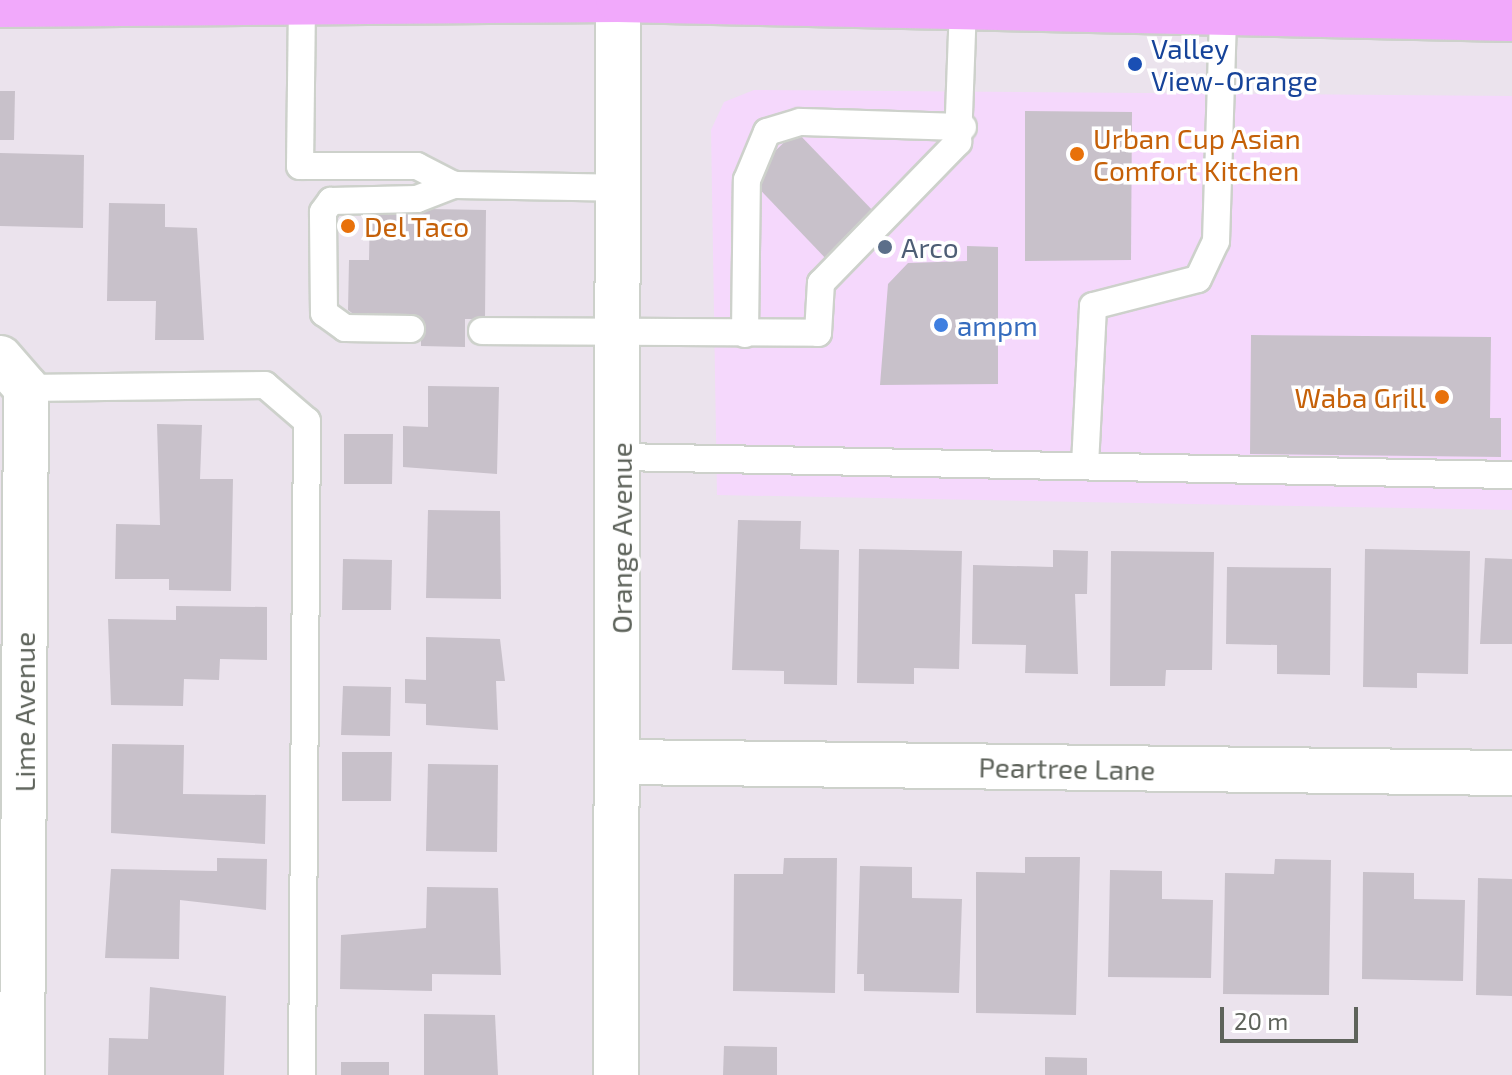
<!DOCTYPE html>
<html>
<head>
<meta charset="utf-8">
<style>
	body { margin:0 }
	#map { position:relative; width:1512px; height:1075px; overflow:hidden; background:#ebe3ed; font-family:"Exo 2",sans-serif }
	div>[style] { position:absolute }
	.commercial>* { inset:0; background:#f5d8fc }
	.building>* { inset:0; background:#c8c1ca }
	.roads { filter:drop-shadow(2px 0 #cdd1cb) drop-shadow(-2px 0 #cdd1cb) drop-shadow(0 2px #cdd1cb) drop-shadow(0 -2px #cdd1cb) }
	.service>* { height:26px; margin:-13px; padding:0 13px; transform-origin:13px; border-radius:13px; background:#fff }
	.minor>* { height:44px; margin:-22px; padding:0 22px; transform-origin:22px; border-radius:22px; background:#fff }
	.secondary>* { height:44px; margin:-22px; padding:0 22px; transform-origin:22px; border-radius:22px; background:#fff }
	.primary>* { height:44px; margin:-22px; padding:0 22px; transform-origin:22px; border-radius:22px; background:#f1a9fb }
	.dots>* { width:22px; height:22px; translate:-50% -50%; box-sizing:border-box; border:4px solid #fff; border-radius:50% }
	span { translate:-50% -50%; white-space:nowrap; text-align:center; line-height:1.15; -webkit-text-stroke:7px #fff; paint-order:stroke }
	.transit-label { font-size:28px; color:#164399 }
	.left { translate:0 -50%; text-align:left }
	.food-label { font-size:28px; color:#c56008 }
	.right { translate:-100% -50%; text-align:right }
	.service-label { font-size:28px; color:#4e5e75 }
	.shop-label { font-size:28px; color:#366cbe }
	.street-label { font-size:28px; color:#5e635b }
	.scale { position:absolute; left:1220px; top:1007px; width:138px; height:36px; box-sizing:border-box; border:4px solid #5e635b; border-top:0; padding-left:10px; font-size:24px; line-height:28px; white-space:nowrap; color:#5e635b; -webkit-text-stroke:6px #fff; paint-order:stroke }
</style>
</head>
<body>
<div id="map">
	<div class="commercial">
		<div style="clip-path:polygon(754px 90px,1512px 96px,1512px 510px,717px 495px,711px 130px,724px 102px)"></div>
	</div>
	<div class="building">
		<div style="clip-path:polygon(0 91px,15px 91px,14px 140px,0 140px)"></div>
		<div style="clip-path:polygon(1025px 111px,1132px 112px,1131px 260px,1025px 261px)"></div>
		<div style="clip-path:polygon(796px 131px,878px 216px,830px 263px,748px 177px)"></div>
		<div style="clip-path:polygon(0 153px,84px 155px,83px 228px,0 226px)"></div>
		<div style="clip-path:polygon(109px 203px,165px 204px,165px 227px,197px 228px,204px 340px,155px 340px,156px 301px,107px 301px)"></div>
		<div style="clip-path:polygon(370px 208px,486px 210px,485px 319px,465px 319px,465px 347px,421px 346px,421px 318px,356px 316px,348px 310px,349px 260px,369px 260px)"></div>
		<div style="clip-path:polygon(967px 246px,998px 247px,998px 384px,880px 385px,888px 284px,908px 263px,967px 261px)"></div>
		<div style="clip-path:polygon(1251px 335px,1491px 337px,1490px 418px,1501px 418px,1501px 457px,1250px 454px)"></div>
		<div style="clip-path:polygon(428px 386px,499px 387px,497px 474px,403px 467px,403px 426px,428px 427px)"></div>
		<div style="clip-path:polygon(157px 424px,202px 425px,200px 479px,233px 479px,231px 591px,169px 590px,169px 579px,115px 579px,116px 524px,160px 525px)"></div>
		<div style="clip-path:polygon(344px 434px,393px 434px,392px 484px,344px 484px)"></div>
		<div style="clip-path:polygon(428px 510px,500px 511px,501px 599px,426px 598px)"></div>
		<div style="clip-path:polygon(738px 520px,801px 521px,800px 549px,839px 550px,837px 685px,784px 684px,784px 671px,732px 670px)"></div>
		<div style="clip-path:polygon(859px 549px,962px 551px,959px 669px,914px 668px,914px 684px,857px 683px)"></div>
		<div style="clip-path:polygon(1365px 549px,1470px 551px,1468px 674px,1417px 673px,1417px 688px,1363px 687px)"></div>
		<div style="clip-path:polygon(1053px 550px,1088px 551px,1087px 594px,1075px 594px,1078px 674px,1025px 673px,1026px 645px,972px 644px,973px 565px,1053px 567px)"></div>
		<div style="clip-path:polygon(1111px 551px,1214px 552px,1212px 670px,1166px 670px,1165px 686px,1110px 686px)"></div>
		<div style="clip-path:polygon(1485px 558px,1512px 559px,1512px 644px,1480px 644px)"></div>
		<div style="clip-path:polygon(343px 559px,392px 560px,391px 610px,342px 610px)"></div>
		<div style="clip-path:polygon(1227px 567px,1331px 568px,1330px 675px,1277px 674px,1277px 645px,1226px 644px)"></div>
		<div style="clip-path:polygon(176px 606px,267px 607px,267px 660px,220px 659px,219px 680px,184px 679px,183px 706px,111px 705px,108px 619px,176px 620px)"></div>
		<div style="clip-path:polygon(426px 637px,500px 639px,505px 681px,496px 681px,498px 730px,426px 725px,426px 704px,405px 703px,405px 679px,426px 680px)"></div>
		<div style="clip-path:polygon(343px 686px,391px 687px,390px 736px,341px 735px)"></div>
		<div style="clip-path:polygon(112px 744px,184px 745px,183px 794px,266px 795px,265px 844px,111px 833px)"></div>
		<div style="clip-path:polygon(342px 752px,392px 752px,391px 801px,342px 801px)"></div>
		<div style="clip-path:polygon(428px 764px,498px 765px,497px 852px,426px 851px)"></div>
		<div style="clip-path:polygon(1025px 857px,1080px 857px,1076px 1015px,976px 1013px,976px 872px,1025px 873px)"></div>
		<div style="clip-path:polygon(217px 858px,267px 859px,266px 910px,180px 900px,179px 959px,105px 958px,111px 869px,217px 871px)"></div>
		<div style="clip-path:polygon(784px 858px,837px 858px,835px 993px,733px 991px,734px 874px,783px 874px)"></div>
		<div style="clip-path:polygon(1275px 859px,1331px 860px,1329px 995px,1223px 994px,1225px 873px,1274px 874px)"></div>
		<div style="clip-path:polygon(860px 866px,912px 867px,912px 898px,962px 899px,959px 993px,864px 991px,864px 974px,857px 974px)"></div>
		<div style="clip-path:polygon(1110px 870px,1162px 871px,1162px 899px,1213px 900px,1211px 978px,1108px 977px)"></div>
		<div style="clip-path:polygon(1363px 872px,1414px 873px,1414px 899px,1465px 900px,1463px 981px,1362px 979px)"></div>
		<div style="clip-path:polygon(1478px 878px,1512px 879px,1512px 996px,1476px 995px)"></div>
		<div style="clip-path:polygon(427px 887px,498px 888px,501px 975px,432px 974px,432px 991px,340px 989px,341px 935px,426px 928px)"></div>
		<div style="clip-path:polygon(150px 987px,226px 996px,224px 1075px,108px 1075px,109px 1038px,148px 1039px)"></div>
		<div style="clip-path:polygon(424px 1014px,495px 1015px,498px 1075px,424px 1075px)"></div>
		<div style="clip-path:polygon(724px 1046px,777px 1047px,777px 1075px,723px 1075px)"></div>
		<div style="clip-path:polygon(1045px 1057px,1087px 1058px,1087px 1075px,1045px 1075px)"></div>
		<div style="clip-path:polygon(341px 1062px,389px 1062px,389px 1075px,341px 1075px)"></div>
	</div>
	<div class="roads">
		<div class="service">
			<div style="left:302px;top:3px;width:163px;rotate:90.7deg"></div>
			<div style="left:300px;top:166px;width:117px"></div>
			<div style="left:417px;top:166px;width:42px;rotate:27.2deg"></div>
			<div style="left:411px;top:329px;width:66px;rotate:-179.1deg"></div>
			<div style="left:345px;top:328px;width:26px;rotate:-144deg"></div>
			<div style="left:324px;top:313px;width:101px;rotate:-90.6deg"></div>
			<div style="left:323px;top:212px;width:14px;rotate:-54deg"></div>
			<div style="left:331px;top:201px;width:86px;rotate:-1.3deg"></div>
			<div style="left:417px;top:199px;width:40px;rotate:-21deg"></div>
			<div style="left:454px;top:185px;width:165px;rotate:1deg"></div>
			<div style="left:482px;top:331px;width:336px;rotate:0.3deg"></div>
			<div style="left:818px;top:333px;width:50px;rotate:-86.6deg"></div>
			<div style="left:821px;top:283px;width:197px;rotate:-45.8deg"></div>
			<div style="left:958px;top:142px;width:134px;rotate:-87.9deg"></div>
			<div style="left:745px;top:334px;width:154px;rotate:-89.3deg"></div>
			<div style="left:747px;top:180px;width:52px;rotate:-67.4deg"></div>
			<div style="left:767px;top:132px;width:34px;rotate:-17deg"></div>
			<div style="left:800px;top:122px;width:163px;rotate:1.8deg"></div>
			<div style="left:26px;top:388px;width:239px;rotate:-0.7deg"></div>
			<div style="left:265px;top:385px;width:55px;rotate:40.6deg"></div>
			<div style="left:307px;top:421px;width:654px;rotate:90.44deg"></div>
			<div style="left:620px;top:457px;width:892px;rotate:1.16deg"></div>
			<div style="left:1085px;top:465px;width:159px;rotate:-87.1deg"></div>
			<div style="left:1093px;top:306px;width:108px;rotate:-14.4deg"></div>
			<div style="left:1198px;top:279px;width:42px;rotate:-64.7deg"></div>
			<div style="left:1216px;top:241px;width:228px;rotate:-88.2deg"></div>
		</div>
		<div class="minor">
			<div style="left:0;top:358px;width:40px;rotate:49deg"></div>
			<div style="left:26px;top:388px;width:687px;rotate:90.33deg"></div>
			<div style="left:622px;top:762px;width:890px;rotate:0.71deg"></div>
		</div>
		<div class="secondary">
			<div style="left:616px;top:1075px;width:1075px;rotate:-89.89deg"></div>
		</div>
		<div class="primary">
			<div style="left:0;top:5px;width:618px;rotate:-0.46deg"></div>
			<div style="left:618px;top:0;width:894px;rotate:1.22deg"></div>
		</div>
	</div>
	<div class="dots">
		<div style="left:1135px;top:64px;background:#1a4fb4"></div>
		<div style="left:1077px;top:154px;background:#e8710a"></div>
		<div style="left:348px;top:226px;background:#e8710a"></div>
		<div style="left:885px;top:247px;background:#5c6f8a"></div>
		<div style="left:941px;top:325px;background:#3f7fe0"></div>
		<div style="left:1442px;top:397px;background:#e8710a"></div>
	</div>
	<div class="transit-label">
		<span class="left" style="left:1151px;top:64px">Valley<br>View-Orange</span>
	</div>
	<div class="food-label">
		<span class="left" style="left:1093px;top:154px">Urban Cup Asian<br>Comfort Kitchen</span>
		<span class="left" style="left:364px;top:226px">Del Taco</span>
		<span class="right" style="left:1426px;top:397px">Waba Grill</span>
	</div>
	<div class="service-label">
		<span class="left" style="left:901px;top:247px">Arco</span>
	</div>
	<div class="shop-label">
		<span class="left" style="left:957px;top:325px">ampm</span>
	</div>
	<div class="street-label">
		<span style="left:621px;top:538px;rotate:-90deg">Orange Avenue</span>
		<span style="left:24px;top:712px;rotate:-90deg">Lime Avenue</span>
		<span style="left:1067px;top:768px;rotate:1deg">Peartree Lane</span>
	</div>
	<div class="scale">20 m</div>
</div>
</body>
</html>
